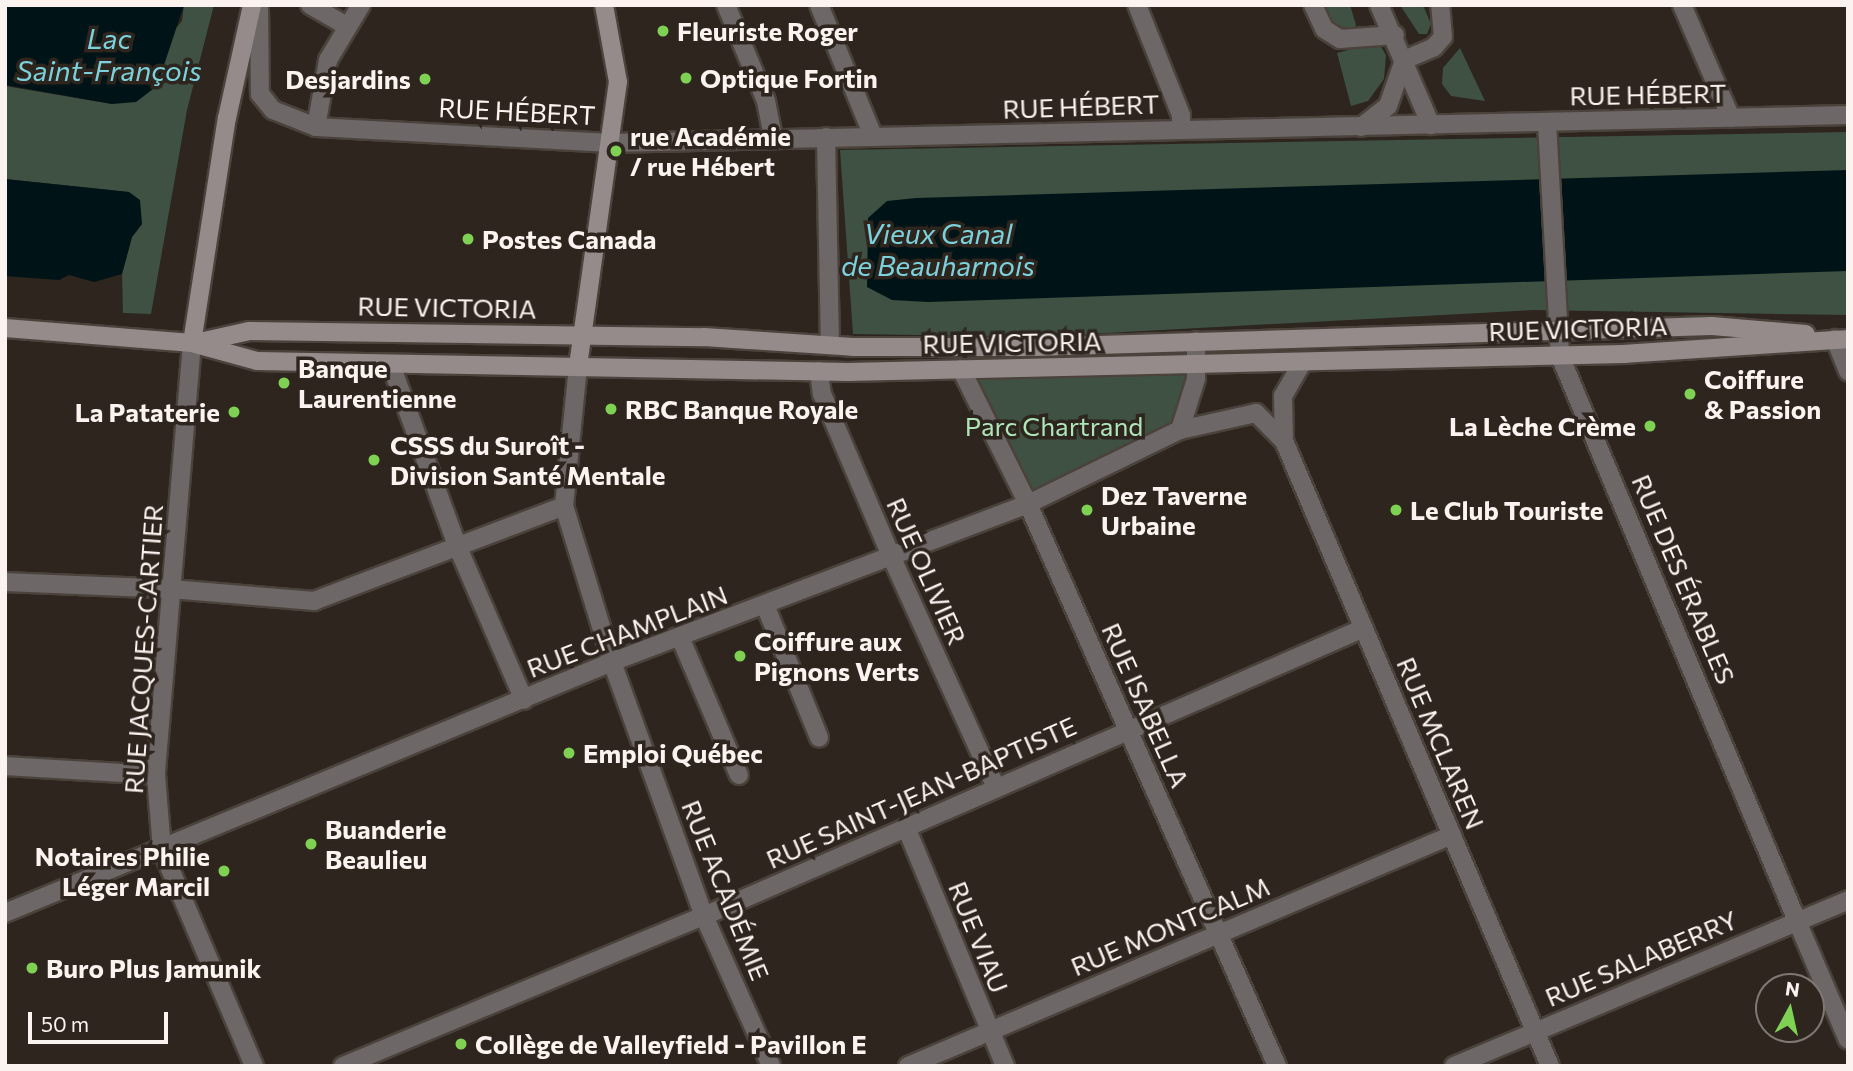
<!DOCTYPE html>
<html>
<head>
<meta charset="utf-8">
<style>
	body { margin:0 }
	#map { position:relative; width:1853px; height:1071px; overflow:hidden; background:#2d251e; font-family:Commissioner,sans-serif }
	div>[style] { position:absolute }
	.green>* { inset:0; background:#3e5142 }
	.water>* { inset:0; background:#001417 }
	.roads { filter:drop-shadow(2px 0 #4a423b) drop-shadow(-2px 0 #4a423b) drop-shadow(0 2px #4a423b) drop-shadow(0 -2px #4a423b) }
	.minor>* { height:18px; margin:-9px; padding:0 9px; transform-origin:9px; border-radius:9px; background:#6d6767 }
	.tertiary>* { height:18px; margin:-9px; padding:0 9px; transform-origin:9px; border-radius:9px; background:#6d6767 }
	.secondary>* { height:18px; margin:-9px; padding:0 9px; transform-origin:9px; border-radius:9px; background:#958b8b }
	.dots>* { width:19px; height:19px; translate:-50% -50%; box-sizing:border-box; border:4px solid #2d251e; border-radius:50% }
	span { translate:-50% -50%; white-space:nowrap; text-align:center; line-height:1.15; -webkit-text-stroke:7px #2d251e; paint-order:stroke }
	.poi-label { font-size:26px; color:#faf3ef; font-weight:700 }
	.left { translate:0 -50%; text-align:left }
	.right { translate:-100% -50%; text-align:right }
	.street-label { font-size:26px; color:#faf3ef }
	.park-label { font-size:26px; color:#aee6b9 }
	.water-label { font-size:28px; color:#7cd2dc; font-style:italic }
	.frame { position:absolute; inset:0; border:7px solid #faf3ef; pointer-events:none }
	.north { position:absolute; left:1755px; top:973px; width:70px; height:70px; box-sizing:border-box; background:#2d251e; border:2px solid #7f7772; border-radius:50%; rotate:8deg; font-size:19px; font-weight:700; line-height:28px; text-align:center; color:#faf3ef }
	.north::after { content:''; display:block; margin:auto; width:24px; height:32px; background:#7ed153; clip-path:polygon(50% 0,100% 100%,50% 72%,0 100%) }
	.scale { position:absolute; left:28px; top:1012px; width:140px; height:32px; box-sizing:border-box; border:4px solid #faf3ef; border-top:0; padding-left:9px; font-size:21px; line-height:24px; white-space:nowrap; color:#faf3ef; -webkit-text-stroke:5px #2d251e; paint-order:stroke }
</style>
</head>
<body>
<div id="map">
	<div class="green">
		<div style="clip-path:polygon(184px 5px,214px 5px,187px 110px,151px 314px,123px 313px,122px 274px,132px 237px,142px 224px,129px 192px,5px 179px,5px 86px,112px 104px,182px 21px)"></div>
		<div style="clip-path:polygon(1320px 5px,1350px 5px,1356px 25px,1351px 33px,1340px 33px)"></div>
		<div style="clip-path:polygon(1400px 5px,1423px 5px,1431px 24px,1427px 34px,1419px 34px)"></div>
		<div style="clip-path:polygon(1378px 42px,1386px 55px,1384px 79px,1368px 101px,1351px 106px,1337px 53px)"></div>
		<div style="clip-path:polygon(1460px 48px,1485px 101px,1451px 96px,1442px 84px,1443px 68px)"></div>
		<div style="clip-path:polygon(1848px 132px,1848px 315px,1534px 310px,1033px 337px,853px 334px,840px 150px)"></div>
		<div style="clip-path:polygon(1197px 364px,1180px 430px,1028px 504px,964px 376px)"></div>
	</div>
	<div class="water">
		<div style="clip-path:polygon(5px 5px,184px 5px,157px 86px,136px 102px,112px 104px,5px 85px)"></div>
		<div style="clip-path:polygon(1848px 170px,1848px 271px,928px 302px,892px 300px,867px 287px,868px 218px,887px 201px,916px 198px)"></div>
		<div style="clip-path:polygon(5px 179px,129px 192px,140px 200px,142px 224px,132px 237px,122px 274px,94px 282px,69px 275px,59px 280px,5px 276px)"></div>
	</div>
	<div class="roads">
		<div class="minor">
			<div style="left:726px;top:5px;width:104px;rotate:67.4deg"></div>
			<div style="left:766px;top:101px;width:36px;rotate:79deg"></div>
			<div style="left:819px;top:5px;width:142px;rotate:67.6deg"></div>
			<div style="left:1137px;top:5px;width:118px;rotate:68.2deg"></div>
			<div style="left:1181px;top:115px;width:14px;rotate:90deg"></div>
			<div style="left:1313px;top:5px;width:26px;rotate:65deg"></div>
			<div style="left:1324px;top:29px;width:19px;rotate:32deg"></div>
			<div style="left:1340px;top:39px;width:55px;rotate:-4.2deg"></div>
			<div style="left:1682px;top:5px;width:123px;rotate:66.6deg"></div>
			<div style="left:1404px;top:60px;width:33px;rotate:-23deg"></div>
			<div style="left:1434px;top:47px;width:13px;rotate:-48deg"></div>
			<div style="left:1443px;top:37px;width:32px;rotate:-95deg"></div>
			<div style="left:1835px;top:339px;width:35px;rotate:68deg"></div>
			<div style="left:391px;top:365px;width:189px;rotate:69.9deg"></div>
			<div style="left:456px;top:543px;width:171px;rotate:66.6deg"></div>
			<div style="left:961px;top:369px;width:151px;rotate:63.6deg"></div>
			<div style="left:1028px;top:504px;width:615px;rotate:66.1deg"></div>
			<div style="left:819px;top:371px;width:23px;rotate:83deg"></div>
			<div style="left:822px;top:394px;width:176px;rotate:66.9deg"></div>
			<div style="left:891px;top:556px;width:255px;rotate:65.6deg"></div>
			<div style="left:1180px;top:430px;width:78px;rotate:-12.6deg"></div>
			<div style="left:1256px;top:413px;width:40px;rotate:45deg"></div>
			<div style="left:1284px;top:441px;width:679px;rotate:66.95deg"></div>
			<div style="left:1284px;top:441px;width:45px;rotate:-91.3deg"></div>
			<div style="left:1283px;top:396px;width:38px;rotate:-60deg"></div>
			<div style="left:171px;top:589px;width:144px;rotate:4.8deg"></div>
			<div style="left:314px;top:601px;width:267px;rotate:-20.8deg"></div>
			<div style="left:765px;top:605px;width:143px;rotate:67.8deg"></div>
			<div style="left:680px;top:637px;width:150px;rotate:66.9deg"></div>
			<div style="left:906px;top:827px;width:259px;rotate:67.5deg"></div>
			<div style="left:1797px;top:921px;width:129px;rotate:66.8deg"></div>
			<div style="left:343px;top:1066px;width:391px;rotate:-22.6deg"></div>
			<div style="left:704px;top:916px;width:720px;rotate:-23.57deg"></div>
			<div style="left:908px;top:1066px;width:591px;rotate:-23.01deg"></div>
		</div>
		<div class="tertiary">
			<div style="left:259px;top:5px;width:89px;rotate:89.4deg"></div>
			<div style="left:260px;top:94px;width:21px;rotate:51deg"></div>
			<div style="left:273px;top:110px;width:46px;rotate:21.6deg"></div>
			<div style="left:316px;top:127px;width:295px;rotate:3.1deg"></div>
			<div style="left:611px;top:143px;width:1237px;rotate:-1.3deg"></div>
			<div style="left:310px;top:5px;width:40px;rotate:29.7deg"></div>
			<div style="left:1379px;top:5px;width:131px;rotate:66.6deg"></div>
			<div style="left:1547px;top:123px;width:233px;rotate:86.8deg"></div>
			<div style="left:1560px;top:356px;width:613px;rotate:67.24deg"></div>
			<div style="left:316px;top:127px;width:68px;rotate:-79.8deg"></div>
			<div style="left:328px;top:60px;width:64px;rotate:-59deg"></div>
			<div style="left:1361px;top:127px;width:34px;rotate:-38deg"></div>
			<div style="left:1388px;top:106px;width:49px;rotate:-70.8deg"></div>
			<div style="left:826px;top:137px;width:208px;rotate:88.9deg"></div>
			<div style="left:192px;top:343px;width:433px;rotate:94.8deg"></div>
			<div style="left:156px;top:775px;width:75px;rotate:85.4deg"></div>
			<div style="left:162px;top:850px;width:235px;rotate:66.9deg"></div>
			<div style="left:578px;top:366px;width:141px;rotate:95.7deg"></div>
			<div style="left:564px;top:506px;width:163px;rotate:72.9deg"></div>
			<div style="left:612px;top:662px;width:270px;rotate:70.1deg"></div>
			<div style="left:704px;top:916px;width:164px;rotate:65.9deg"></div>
			<div style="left:5px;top:582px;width:166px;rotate:2.4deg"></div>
			<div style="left:5px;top:766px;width:151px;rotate:3.4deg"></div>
			<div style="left:5px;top:913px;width:657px;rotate:-22.47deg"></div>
			<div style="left:612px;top:662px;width:445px;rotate:-20.8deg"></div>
			<div style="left:1028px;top:504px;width:169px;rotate:-26deg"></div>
			<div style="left:1180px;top:430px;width:53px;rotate:-72.6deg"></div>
			<div style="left:1196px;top:379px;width:38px;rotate:-90deg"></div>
			<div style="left:1454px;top:1066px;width:428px;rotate:-22.8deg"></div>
		</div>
		<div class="secondary">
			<div style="left:5px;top:328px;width:188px;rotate:4.6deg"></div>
			<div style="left:192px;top:343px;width:67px;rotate:15.5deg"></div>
			<div style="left:257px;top:361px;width:591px;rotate:1.07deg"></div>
			<div style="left:848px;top:372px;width:776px;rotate:-1.33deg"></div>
			<div style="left:1624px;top:354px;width:225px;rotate:-3.8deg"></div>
			<div style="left:192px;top:343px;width:228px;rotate:-81.2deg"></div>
			<div style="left:227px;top:118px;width:116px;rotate:-77.5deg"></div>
			<div style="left:195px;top:343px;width:55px;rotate:-12.5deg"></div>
			<div style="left:249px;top:331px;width:455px;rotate:0.8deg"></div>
			<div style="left:704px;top:337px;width:149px;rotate:3.8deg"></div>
			<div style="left:853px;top:347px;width:180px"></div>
			<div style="left:1033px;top:347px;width:679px;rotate:-1.77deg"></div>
			<div style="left:1712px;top:326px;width:94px;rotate:4.9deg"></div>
			<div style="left:578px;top:366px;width:287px;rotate:-82deg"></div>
			<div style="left:618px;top:82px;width:78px;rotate:-100.3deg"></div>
		</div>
	</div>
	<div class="dots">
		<div style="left:663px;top:31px;background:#7ed153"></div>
		<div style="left:686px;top:78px;background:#7ed153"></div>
		<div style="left:425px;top:79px;background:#7ed153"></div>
		<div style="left:616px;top:151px;background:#7ed153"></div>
		<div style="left:468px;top:239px;background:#7ed153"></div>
		<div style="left:284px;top:383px;background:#7ed153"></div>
		<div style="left:1690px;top:394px;background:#7ed153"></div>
		<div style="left:611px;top:409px;background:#7ed153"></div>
		<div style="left:234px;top:412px;background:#7ed153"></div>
		<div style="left:1650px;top:426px;background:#7ed153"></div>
		<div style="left:374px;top:460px;background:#7ed153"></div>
		<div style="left:1087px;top:510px;background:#7ed153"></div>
		<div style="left:1396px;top:510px;background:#7ed153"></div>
		<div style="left:740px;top:656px;background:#7ed153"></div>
		<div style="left:569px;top:753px;background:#7ed153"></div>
		<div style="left:311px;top:844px;background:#7ed153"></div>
		<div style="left:224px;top:871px;background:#7ed153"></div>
		<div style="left:32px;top:968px;background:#7ed153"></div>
		<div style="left:461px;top:1044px;background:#7ed153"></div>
	</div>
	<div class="poi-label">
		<span class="left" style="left:677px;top:31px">Fleuriste Roger</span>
		<span class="left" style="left:700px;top:78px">Optique Fortin</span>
		<span class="right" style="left:411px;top:79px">Desjardins</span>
		<span class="left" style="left:630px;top:151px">rue Académie<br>/ rue Hébert</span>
		<span class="left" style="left:482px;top:239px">Postes Canada</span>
		<span class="left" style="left:298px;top:383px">Banque<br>Laurentienne</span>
		<span class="left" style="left:1704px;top:394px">Coiffure<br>&amp; Passion</span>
		<span class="left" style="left:625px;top:409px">RBC Banque Royale</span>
		<span class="right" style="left:220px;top:412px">La Pataterie</span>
		<span class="right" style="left:1636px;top:426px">La Lèche Crème</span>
		<span class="left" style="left:390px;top:460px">CSSS du Suroît -<br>Division Santé Mentale</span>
		<span class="left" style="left:1101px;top:510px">Dez Taverne<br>Urbaine</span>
		<span class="left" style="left:1410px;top:510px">Le Club Touriste</span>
		<span class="left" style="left:754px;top:656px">Coiffure aux<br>Pignons Verts</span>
		<span class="left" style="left:583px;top:753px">Emploi Québec</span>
		<span class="left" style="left:325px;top:844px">Buanderie<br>Beaulieu</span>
		<span class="right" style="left:210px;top:871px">Notaires Philie<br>Léger Marcil</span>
		<span class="left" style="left:46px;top:968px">Buro Plus Jamunik</span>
		<span class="left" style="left:475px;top:1044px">Collège de Valleyfield - Pavillon E</span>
	</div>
	<div class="street-label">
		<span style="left:1648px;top:94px;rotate:-1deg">RUE HÉBERT</span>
		<span style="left:1081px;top:106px;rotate:-2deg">RUE HÉBERT</span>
		<span style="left:517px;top:111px;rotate:3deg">RUE HÉBERT</span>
		<span style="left:447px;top:307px;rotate:1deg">RUE VICTORIA</span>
		<span style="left:1578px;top:328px;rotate:-2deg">RUE VICTORIA</span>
		<span style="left:1012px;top:342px;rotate:-1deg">RUE VICTORIA</span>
		<span style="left:927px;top:571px;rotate:66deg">RUE OLIVIER</span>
		<span style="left:1684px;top:579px;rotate:67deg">RUE DES ÉRABLES</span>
		<span style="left:627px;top:631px;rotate:-21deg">RUE CHAMPLAIN</span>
		<span style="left:143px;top:649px;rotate:-86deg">RUE JACQUES-CARTIER</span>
		<span style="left:1146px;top:705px;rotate:66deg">RUE ISABELLA</span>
		<span style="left:1441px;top:743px;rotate:67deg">RUE MCLAREN</span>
		<span style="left:921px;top:792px;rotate:-24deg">RUE SAINT-JEAN-BAPTISTE</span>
		<span style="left:726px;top:890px;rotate:68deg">RUE ACADÉMIE</span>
		<span style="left:1170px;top:926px;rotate:-23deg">RUE MONTCALM</span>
		<span style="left:979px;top:937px;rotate:68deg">RUE VIAU</span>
		<span style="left:1641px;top:958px;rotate:-23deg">RUE SALABERRY</span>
	</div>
	<div class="park-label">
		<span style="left:1054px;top:426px">Parc Chartrand</span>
	</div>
	<div class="water-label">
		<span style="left:109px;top:54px">Lac<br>Saint-François</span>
		<span style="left:938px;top:249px">Vieux Canal<br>de Beauharnois</span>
	</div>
	<div class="frame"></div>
	<div class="north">N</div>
	<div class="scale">50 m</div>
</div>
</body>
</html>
